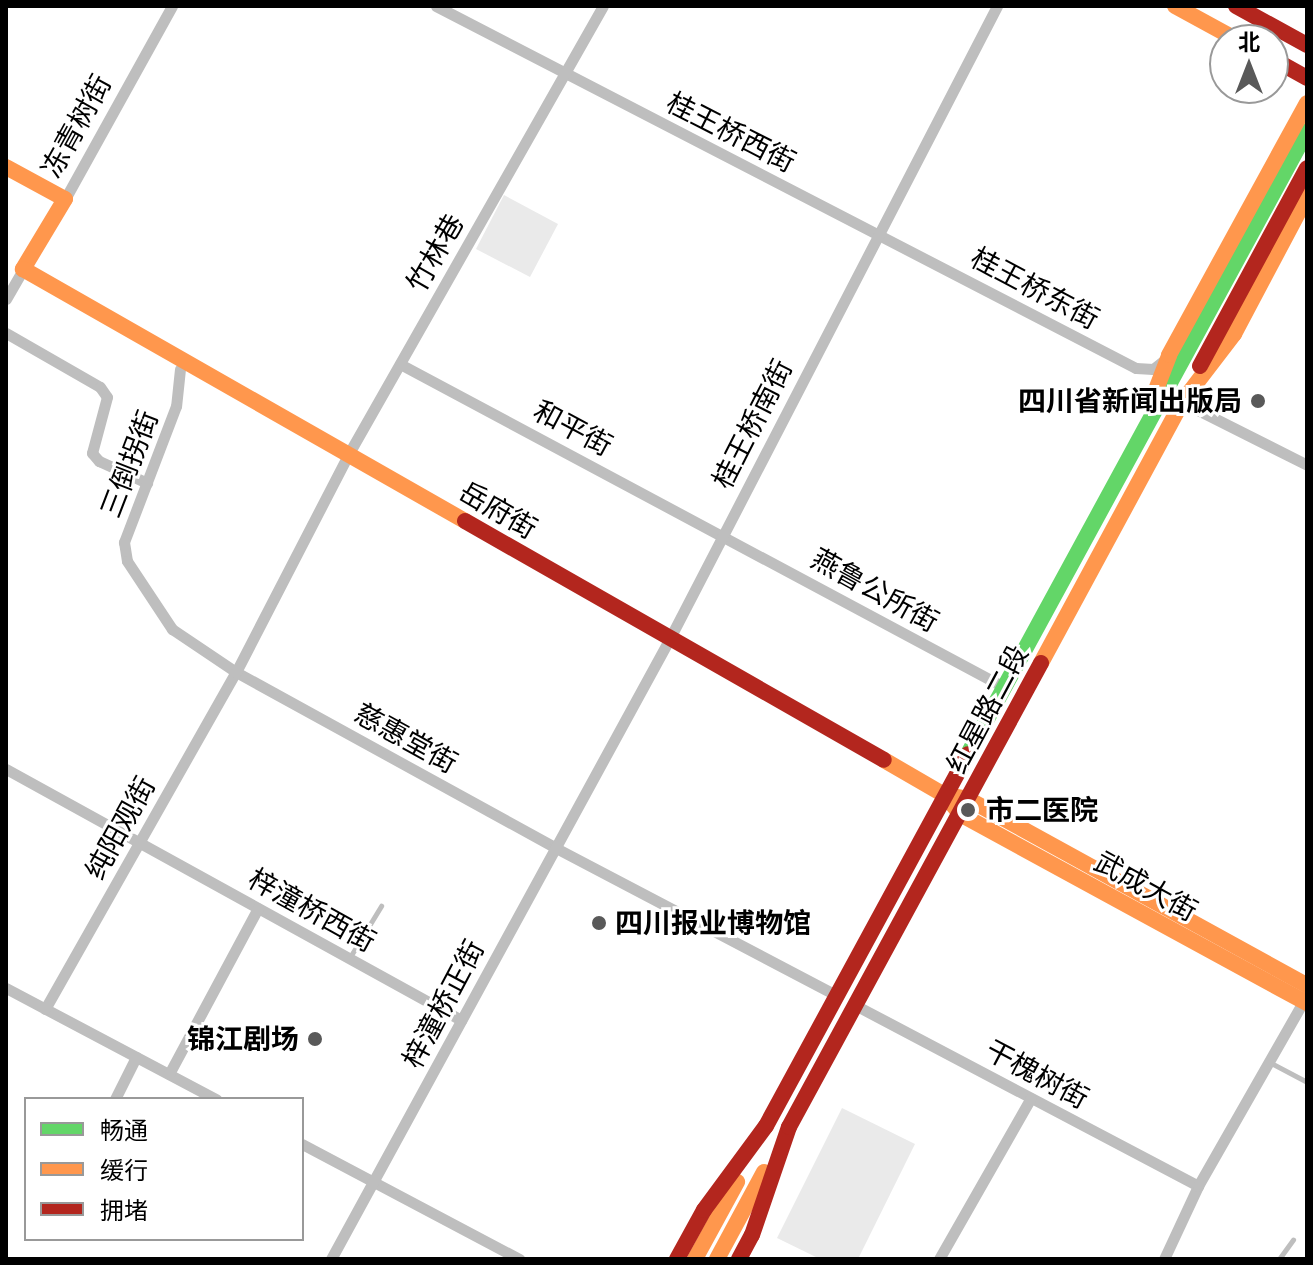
<!DOCTYPE html>
<html>
<head>
<meta charset="utf-8">
<style>
	body { margin:0 }
	#map { position:relative; width:1313px; height:1265px; overflow:hidden; background:#fff; font-family:"Titillium Web","Noto Sans SC",sans-serif }
	div>[style] { position:absolute }
	.green>* { inset:0; background:#eaeaea }
	.lane>* { height:5px; margin:-2.5px; padding:0 2.5px; transform-origin:2.5px; border-radius:2.5px; background:#bebebe }
	.street>* { height:11px; margin:-5.5px; padding:0 5.5px; transform-origin:5.5px; border-radius:5.5px; background:#bebebe }
	.fast>* { height:16px; margin:-8px; padding:0 8px; transform-origin:8px; border-radius:8px; background:#63d668 }
	.slow>* { height:16px; margin:-8px; padding:0 8px; transform-origin:8px; border-radius:8px; background:#ff974d }
	.jam>* { height:16px; margin:-8px; padding:0 8px; transform-origin:8px; border-radius:8px; background:#b3261e }
	.dots>* { width:22px; height:22px; translate:-50% -50%; box-sizing:border-box; border:4px solid #fff; border-radius:50% }
	span { translate:-50% -50%; white-space:nowrap; text-align:center; line-height:1.15; -webkit-text-stroke:6px #fff; paint-order:stroke }
	.street-label { font-size:28px; color:#000 }
	.poi-label { font-size:28px; color:#000; font-weight:700 }
	.right { translate:-100% -50%; text-align:right }
	.left { translate:0 -50%; text-align:left }
	.frame { position:absolute; inset:0; border:8px solid #000; pointer-events:none }
	.legend { position:absolute; left:24px; top:1097px; width:280px; height:144px; box-sizing:border-box; background:#fff; border:2px solid #999; margin:0; padding:10px 14px; list-style:none; font-size:24px; color:#000 }
	.legend li { display:flex; align-items:center; gap:16px; height:40px }
	.legend b { width:40px; border:2px solid #999 }
	.north { position:absolute; left:1209px; top:24px; width:80px; height:80px; box-sizing:border-box; background:#fff; border:2px solid #999; border-radius:50%; rotate:0deg; font-size:22px; font-weight:700; line-height:32px; text-align:center; color:#000 }
	.north::after { content:''; display:block; margin:auto; width:28px; height:36px; background:#595959; clip-path:polygon(50% 0,100% 100%,50% 72%,0 100%) }
</style>
</head>
<body>
<div id="map">
	<div class="green">
		<div style="clip-path:polygon(504px 195px,558px 224px,530px 277px,476px 249px)"></div>
		<div style="clip-path:polygon(842px 1108px,915px 1144px,858px 1259px,820px 1259px,777px 1238px)"></div>
	</div>
	<div class="lane">
		<div style="left:350px;top:957px;width:60px;rotate:-58.7deg"></div>
		<div style="left:1269px;top:1062px;width:43px;rotate:27.8deg"></div>
		<div style="left:1279px;top:1259px;width:24px;rotate:-54deg"></div>
	</div>
	<div class="street">
		<div style="left:436px;top:6px;width:788px;rotate:27.35deg"></div>
		<div style="left:1136px;top:368px;width:17px;rotate:3deg"></div>
		<div style="left:1153px;top:369px;width:16px;rotate:-38deg"></div>
		<div style="left:65px;top:199px;width:221px;rotate:-61deg"></div>
		<div style="left:6px;top:299px;width:34px;rotate:-60deg"></div>
		<div style="left:6px;top:333px;width:108px;rotate:29.9deg"></div>
		<div style="left:100px;top:387px;width:12px;rotate:55deg"></div>
		<div style="left:107px;top:397px;width:58px;rotate:105deg"></div>
		<div style="left:92px;top:453px;width:11px;rotate:49deg"></div>
		<div style="left:99px;top:461px;width:53px;rotate:24.6deg"></div>
		<div style="left:400px;top:364px;width:685px;rotate:28.14deg"></div>
		<div style="left:180px;top:369px;width:37px;rotate:96deg"></div>
		<div style="left:176px;top:406px;width:146px;rotate:110.9deg"></div>
		<div style="left:124px;top:542px;width:19px;rotate:81deg"></div>
		<div style="left:127px;top:561px;width:82px;rotate:56.5deg"></div>
		<div style="left:172px;top:629px;width:77px;rotate:33.9deg"></div>
		<div style="left:236px;top:672px;width:363px;rotate:28.8deg"></div>
		<div style="left:554px;top:847px;width:318px;rotate:27.7deg"></div>
		<div style="left:1182px;top:402px;width:140px;rotate:26.7deg"></div>
		<div style="left:6px;top:769px;width:520px;rotate:28.88deg"></div>
		<div style="left:6px;top:988px;width:238px;rotate:27.9deg"></div>
		<div style="left:855px;top:1005px;width:388px;rotate:27.8deg"></div>
		<div style="left:45px;top:1009px;width:387px;rotate:-60.5deg"></div>
		<div style="left:236px;top:672px;width:244px;rotate:-62.7deg"></div>
		<div style="left:348px;top:455px;width:516px;rotate:-60.41deg"></div>
		<div style="left:169px;top:1074px;width:188px;rotate:-61.8deg"></div>
		<div style="left:115px;top:1099px;width:47px;rotate:-63.4deg"></div>
		<div style="left:302px;top:1144px;width:246px;rotate:27.9deg"></div>
		<div style="left:331px;top:1259px;width:708px;rotate:-61.37deg"></div>
		<div style="left:670px;top:638px;width:712px;rotate:-62.64deg"></div>
		<div style="left:939px;top:1259px;width:185px;rotate:-60.3deg"></div>
		<div style="left:1164px;top:1259px;width:81px;rotate:-65deg"></div>
		<div style="left:1198px;top:1186px;width:220px;rotate:-60.3deg"></div>
	</div>
	<div class="fast">
		<div style="left:968px;top:754px;width:709px;rotate:-61.45deg"></div>
	</div>
	<div class="slow">
		<div style="left:1175px;top:6px;width:71px;rotate:28.7deg"></div>
		<div style="left:6px;top:167px;width:67px;rotate:28.5deg"></div>
		<div style="left:65px;top:199px;width:82px;rotate:121deg"></div>
		<div style="left:23px;top:269px;width:509px;rotate:29.69deg"></div>
		<div style="left:1157px;top:387px;width:34px;rotate:-69deg"></div>
		<div style="left:1169px;top:355px;width:287px;rotate:-61.3deg"></div>
		<div style="left:1041px;top:663px;width:297px;rotate:-61.6deg"></div>
		<div style="left:1182px;top:402px;width:86px;rotate:-52.6deg"></div>
		<div style="left:1234px;top:334px;width:156px;rotate:-62.1deg"></div>
		<div style="left:884px;top:760px;width:72px;rotate:30.1deg"></div>
		<div style="left:946px;top:796px;width:23px;rotate:52deg"></div>
		<div style="left:960px;top:814px;width:395px;rotate:28.6deg"></div>
		<div style="left:957px;top:797px;width:11px;rotate:10deg"></div>
		<div style="left:968px;top:799px;width:387px;rotate:28.8deg"></div>
		<div style="left:695px;top:1259px;width:88px;rotate:-61.4deg"></div>
		<div style="left:717px;top:1259px;width:99px;rotate:-61.6deg"></div>
	</div>
	<div class="jam">
		<div style="left:1236px;top:6px;width:81px;rotate:28.8deg"></div>
		<div style="left:1273px;top:59px;width:39px;rotate:29deg"></div>
		<div style="left:1200px;top:366px;width:225px;rotate:-61.6deg"></div>
		<div style="left:465px;top:521px;width:482px;rotate:29.7deg"></div>
		<div style="left:677px;top:1259px;width:56px;rotate:-61.1deg"></div>
		<div style="left:704px;top:1210px;width:104px;rotate:-53.6deg"></div>
		<div style="left:766px;top:1126px;width:423px;rotate:-61.5deg"></div>
		<div style="left:739px;top:1259px;width:27px;rotate:-62deg"></div>
		<div style="left:752px;top:1235px;width:114px;rotate:-71.1deg"></div>
		<div style="left:789px;top:1127px;width:528px;rotate:-61.49deg"></div>
	</div>
	<div class="dots">
		<div style="left:1258px;top:401px;background:#595959"></div>
		<div style="left:968px;top:810px;background:#595959"></div>
		<div style="left:599px;top:923px;background:#595959"></div>
		<div style="left:315px;top:1039px;background:#595959"></div>
	</div>
	<div class="street-label">
		<span style="left:76px;top:126px;rotate:-61deg">冻青树街</span>
		<span style="left:731px;top:132px;rotate:27deg">桂王桥西街</span>
		<span style="left:435px;top:253px;rotate:-60deg">竹林巷</span>
		<span style="left:1035px;top:288px;rotate:28deg">桂王桥东街</span>
		<span style="left:752px;top:424px;rotate:-63deg">桂王桥南街</span>
		<span style="left:573px;top:428px;rotate:28deg">和平街</span>
		<span style="left:129px;top:464px;rotate:-69deg">三倒拐街</span>
		<span style="left:498px;top:510px;rotate:30deg">岳府街</span>
		<span style="left:875px;top:590px;rotate:29deg">燕鲁公所街</span>
		<span style="left:987px;top:709px;rotate:-62deg">红星路二段</span>
		<span style="left:406px;top:738px;rotate:29deg">慈惠堂街</span>
		<span style="left:120px;top:828px;rotate:-61deg">纯阳观街</span>
		<span style="left:1146px;top:886px;rotate:29deg">武成大街</span>
		<span style="left:312px;top:910px;rotate:29deg">梓潼桥西街</span>
		<span style="left:443px;top:1004px;rotate:-62deg">梓潼桥正街</span>
		<span style="left:1037px;top:1074px;rotate:28deg">干槐树街</span>
	</div>
	<div class="poi-label">
		<span class="right" style="left:1242px;top:401px">四川省新闻出版局</span>
		<span class="left" style="left:986px;top:810px">市二医院</span>
		<span class="left" style="left:615px;top:923px">四川报业博物馆</span>
		<span class="right" style="left:299px;top:1039px">锦江剧场</span>
	</div>
	<div class="frame"></div>
	<ul class="legend">
	<li><b style="height:10px;background:#63d668"></b>畅通</li>
	<li><b style="height:10px;background:#ff974d"></b>缓行</li>
	<li><b style="height:10px;background:#b3261e"></b>拥堵</li>
	</ul>
	<div class="north">北</div>
</div>
</body>
</html>
